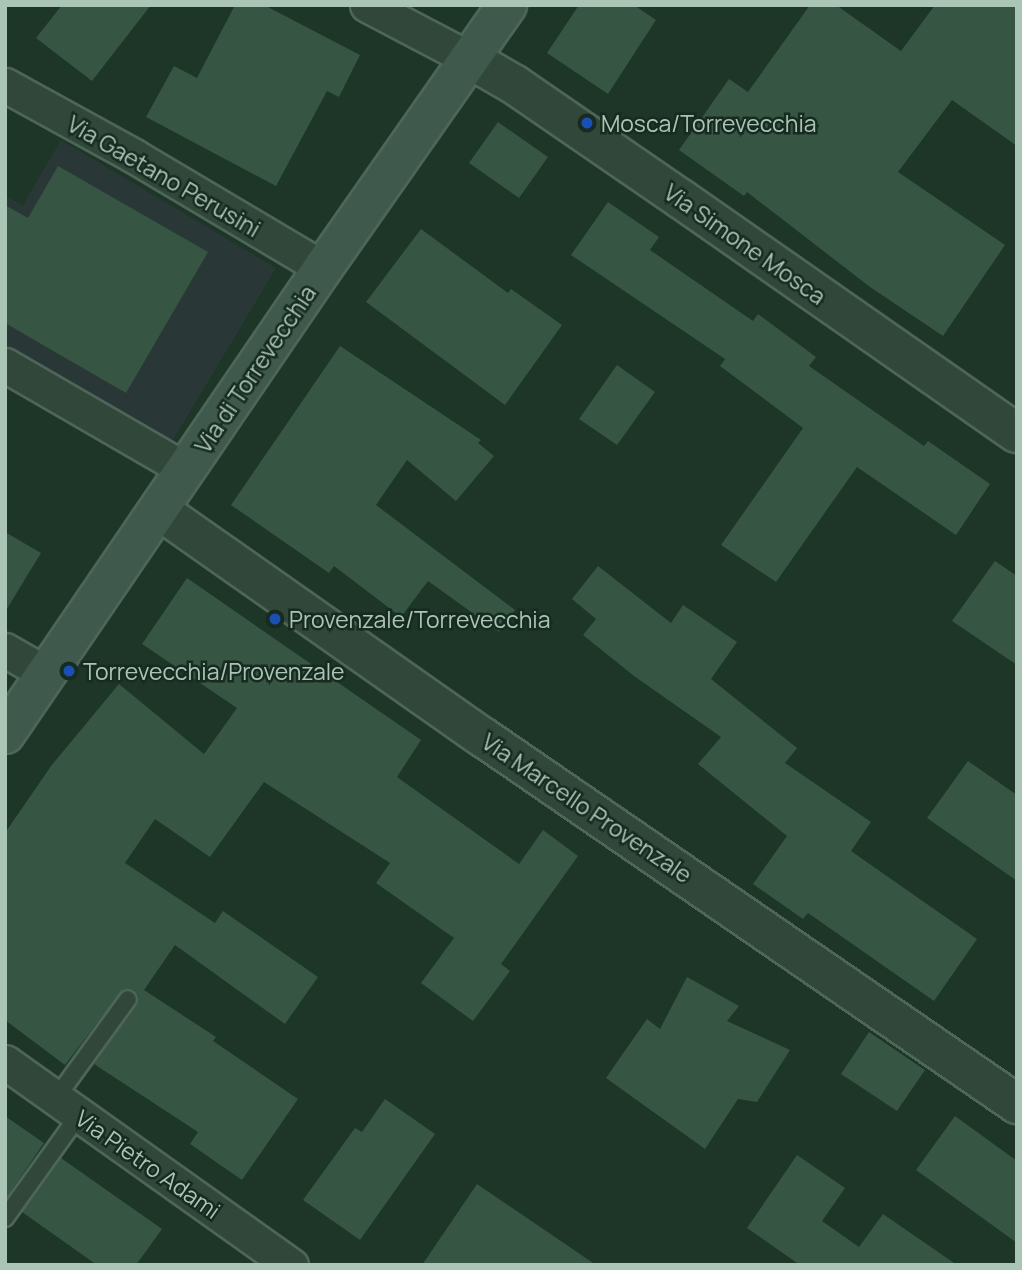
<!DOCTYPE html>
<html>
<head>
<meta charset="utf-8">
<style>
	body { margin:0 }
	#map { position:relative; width:1022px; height:1270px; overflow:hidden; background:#1d3628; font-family:Manrope,sans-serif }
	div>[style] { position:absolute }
	.medical>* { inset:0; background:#293837 }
	.building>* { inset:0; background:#365543 }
	.roads { filter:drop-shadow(2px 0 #4e6559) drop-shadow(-2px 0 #4e6559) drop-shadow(0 2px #4e6559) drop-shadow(0 -2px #4e6559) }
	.service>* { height:16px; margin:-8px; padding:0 8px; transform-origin:8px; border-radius:8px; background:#31473a }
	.minor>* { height:33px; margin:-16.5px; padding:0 16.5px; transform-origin:16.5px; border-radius:16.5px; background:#31473a }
	.tertiary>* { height:38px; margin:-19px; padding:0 19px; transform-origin:19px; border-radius:19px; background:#31473a }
	.secondary>* { height:38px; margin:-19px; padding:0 19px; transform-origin:19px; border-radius:19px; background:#3f5a4c }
	.dots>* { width:19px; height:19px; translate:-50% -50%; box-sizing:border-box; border:4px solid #172b20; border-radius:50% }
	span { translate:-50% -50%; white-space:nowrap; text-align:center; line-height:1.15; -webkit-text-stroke:5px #172b20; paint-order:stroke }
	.poi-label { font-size:23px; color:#aac4b6 }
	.left { translate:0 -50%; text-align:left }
	.street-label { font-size:23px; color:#aac4b6 }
	.frame { position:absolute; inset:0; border:7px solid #aac4b6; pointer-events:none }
</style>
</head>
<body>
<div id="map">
	<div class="medical">
		<div style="clip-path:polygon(61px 140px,276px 268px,170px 445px,5px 352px,5px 196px,23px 205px)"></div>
	</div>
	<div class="building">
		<div style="clip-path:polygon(62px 5px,151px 5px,92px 81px,36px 38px)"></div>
		<div style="clip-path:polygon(235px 5px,264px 5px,360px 55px,339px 97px,327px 91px,276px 186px,146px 117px,174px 66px,197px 78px)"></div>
		<div style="clip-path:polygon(579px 5px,634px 5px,656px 20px,608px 94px,547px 53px)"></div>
		<div style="clip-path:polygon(810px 5px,836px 5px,901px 51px,935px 5px,1017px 5px,1017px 146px,952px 100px,898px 172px,1005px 245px,943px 336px,870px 287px,747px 192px,744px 196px,679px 150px,729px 79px,748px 92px)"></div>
		<div style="clip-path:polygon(498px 122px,548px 157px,519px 198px,469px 163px)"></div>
		<div style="clip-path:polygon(58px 166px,208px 252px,126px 393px,5px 323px,5px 205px,28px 218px)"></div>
		<div style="clip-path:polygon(608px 202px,659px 237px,650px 250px,753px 321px,758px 314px,816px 357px,809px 366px,924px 446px,928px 441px,990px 484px,956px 535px,857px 467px,776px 582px,721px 545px,803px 428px,720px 366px,725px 359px,571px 255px)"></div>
		<div style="clip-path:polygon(421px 229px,508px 293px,511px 289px,562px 325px,505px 405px,366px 302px)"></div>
		<div style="clip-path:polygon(340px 346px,481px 440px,478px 443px,494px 456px,456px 501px,407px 460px,376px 505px,515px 610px,499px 632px,428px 581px,401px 617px,334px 566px,329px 573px,231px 505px)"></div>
		<div style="clip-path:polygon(617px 365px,655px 392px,617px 445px,579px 419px)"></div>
		<div style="clip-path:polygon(5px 532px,41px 553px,5px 612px)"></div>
		<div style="clip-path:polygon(995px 561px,1017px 576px,1017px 665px,952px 621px)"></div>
		<div style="clip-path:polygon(598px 566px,671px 623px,683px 605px,737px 642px,711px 679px,797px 748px,785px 763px,871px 822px,851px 851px,977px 939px,934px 1001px,808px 913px,803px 919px,753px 884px,787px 836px,698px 764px,721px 737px,634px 676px,583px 635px,596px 619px,572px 599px)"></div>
		<div style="clip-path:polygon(187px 578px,421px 740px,397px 777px,519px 864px,543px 830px,578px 856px,501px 964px,510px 971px,473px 1021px,421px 983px,454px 938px,376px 883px,390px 863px,264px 782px,210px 857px,155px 819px,125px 863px,215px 923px,223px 911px,318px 977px,285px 1024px,175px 945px,144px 990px,216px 1037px,213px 1041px,298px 1099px,242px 1180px,190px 1144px,198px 1132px,94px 1064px,136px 1005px,138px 995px,134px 990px,124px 989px,120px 993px,65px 1065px,5px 1020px,5px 833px,51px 766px,119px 684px,204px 754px,237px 708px,142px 644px)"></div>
		<div style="clip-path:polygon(968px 761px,1017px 795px,1017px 881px,927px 818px)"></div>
		<div style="clip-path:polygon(687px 977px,739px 1006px,727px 1021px,790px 1050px,757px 1102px,738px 1099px,705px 1149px,606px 1078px,647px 1019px,660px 1029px)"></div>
		<div style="clip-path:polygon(869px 1032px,925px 1070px,897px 1111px,841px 1074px)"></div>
		<div style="clip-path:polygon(385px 1099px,435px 1134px,360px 1240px,303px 1200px,355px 1128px,362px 1132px)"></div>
		<div style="clip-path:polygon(5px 1116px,44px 1143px,5px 1200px)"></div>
		<div style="clip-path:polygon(955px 1116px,1017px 1161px,1017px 1243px,916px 1170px)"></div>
		<div style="clip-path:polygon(797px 1155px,845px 1188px,822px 1221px,859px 1247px,883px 1214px,957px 1265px,800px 1265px,747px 1228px)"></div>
		<div style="clip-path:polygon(61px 1158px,162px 1229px,136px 1265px,97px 1265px,22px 1212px)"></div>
		<div style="clip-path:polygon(477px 1184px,596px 1265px,422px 1265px)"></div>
	</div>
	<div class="roads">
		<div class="service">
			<div style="left:56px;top:1098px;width:122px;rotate:-54deg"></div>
			<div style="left:5px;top:1218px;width:127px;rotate:-54.3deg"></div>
		</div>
		<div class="minor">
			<div style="left:367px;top:5px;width:116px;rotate:27.7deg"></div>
			<div style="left:5px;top:85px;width:147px;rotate:28.8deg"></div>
			<div style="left:134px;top:156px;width:220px;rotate:30.7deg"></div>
			<div style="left:5px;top:365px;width:209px;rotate:30.1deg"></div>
			<div style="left:5px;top:650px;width:46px;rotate:29.9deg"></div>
			<div style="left:5px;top:1062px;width:351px;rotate:35.4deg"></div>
		</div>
		<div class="tertiary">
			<div style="left:470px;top:59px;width:52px;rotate:30deg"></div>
			<div style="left:515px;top:85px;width:201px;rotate:34.5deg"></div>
			<div style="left:681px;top:199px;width:409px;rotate:34.9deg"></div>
			<div style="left:159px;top:510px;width:397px;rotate:35.1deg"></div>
			<div style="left:484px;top:738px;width:647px;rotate:34.48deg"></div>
		</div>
		<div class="secondary">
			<div style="left:5px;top:734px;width:564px;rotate:-55.69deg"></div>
			<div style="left:323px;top:268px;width:321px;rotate:-55deg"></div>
		</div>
	</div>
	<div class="dots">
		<div style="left:587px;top:123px;background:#1a4fb4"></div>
		<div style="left:275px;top:619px;background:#1a4fb4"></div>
		<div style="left:69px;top:671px;background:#1a4fb4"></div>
	</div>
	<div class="poi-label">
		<span class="left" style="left:601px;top:123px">Mosca/Torrevecchia</span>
		<span class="left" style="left:289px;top:619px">Provenzale/Torrevecchia</span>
		<span class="left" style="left:83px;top:671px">Torrevecchia/Provenzale</span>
	</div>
	<div class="street-label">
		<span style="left:164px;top:176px;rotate:30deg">Via Gaetano Perusini</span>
		<span style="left:745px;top:244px;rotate:35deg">Via Simone Mosca</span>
		<span style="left:255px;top:369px;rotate:-56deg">Via di Torrevecchia</span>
		<span style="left:587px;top:808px;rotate:34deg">Via Marcello Provenzale</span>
		<span style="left:148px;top:1164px;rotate:35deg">Via Pietro Adami</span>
	</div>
	<div class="frame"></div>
</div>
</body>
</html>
